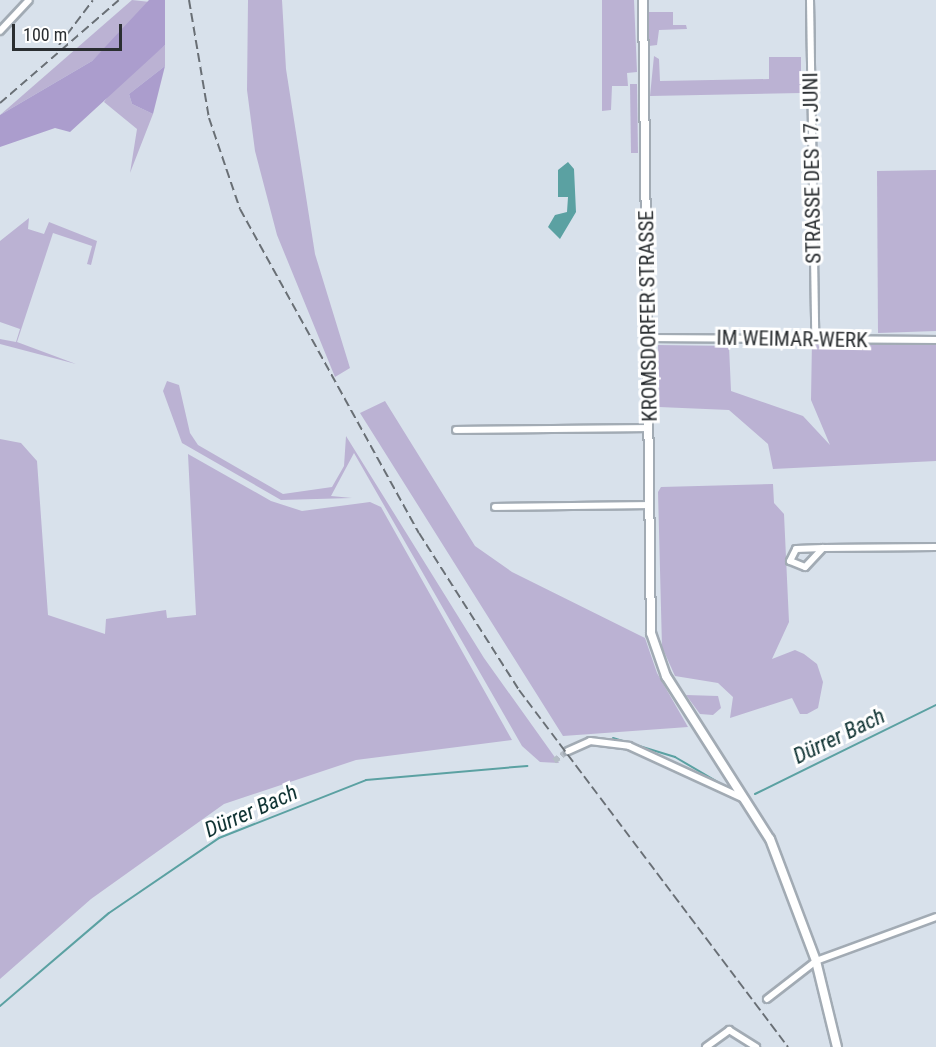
<!DOCTYPE html>
<html>
<head>
<meta charset="utf-8">
<style>
	body { margin:0 }
	#map { position:relative; width:936px; height:1047px; overflow:hidden; background:#d8e1eb; font-family:"Roboto Condensed",sans-serif }
	div>[style] { position:absolute }
	.green>* { inset:0; background:#bbb2d3 }
	.forest>* { inset:0; background:#ab9dcd }
	.water>* { inset:0; background:#5ba1a2 }
	.stream>* { height:2px; margin:-1px; padding:0 1px; transform-origin:1px; border-radius:1px; background:#5ba1a2 }
	.street-tunnel>* { height:6px; margin-top:-3px; transform-origin:0; background:repeating-linear-gradient(90deg,#b5bdc6 0 6px,transparent 0 9px) }
	.roads { filter:drop-shadow(2px 0 #a2abb4) drop-shadow(-2px 0 #a2abb4) drop-shadow(0 2px #a2abb4) drop-shadow(0 -2px #a2abb4) }
	.street>* { height:6px; margin:-3px; padding:0 3px; transform-origin:3px; border-radius:3px; background:#fff }
	.secondary>* { height:8px; margin:-4px; padding:0 4px; transform-origin:4px; border-radius:4px; background:#fff }
	.rail>* { height:2px; margin-top:-1px; transform-origin:0; background:repeating-linear-gradient(90deg,#696f75 0 9px,transparent 0 13.5px) }
	span { translate:-50% -50%; white-space:nowrap; text-align:center; line-height:1.15; -webkit-text-stroke:6px #fff; paint-order:stroke }
	.street-label { font-size:21px; color:#2a2e31 }
	.water-label { font-size:22px; color:#113434; font-style:italic }
	.scale { position:absolute; left:12px; top:24px; width:110px; height:27px; box-sizing:border-box; border:3px solid #2a2e31; border-top:0; padding-left:8px; font-size:18px; line-height:21px; white-space:nowrap; color:#2a2e31; -webkit-text-stroke:4px #fff; paint-order:stroke }
</style>
</head>
<body>
<div id="map">
	<div class="green">
		<div style="clip-path:polygon(132px 0,150px 2px,92px 61px,0 115px)"></div>
		<div style="clip-path:polygon(248px 0,282px 0,286px 69px,315px 254px,350px 368px,335px 377px,277px 235px,255px 151px,247px 90px)"></div>
		<div style="clip-path:polygon(602px 0,634px 0,637px 72px,627px 73px,628px 86px,612px 86px,611px 110px,602px 111px)"></div>
		<div style="clip-path:polygon(648px 12px,673px 12px,673px 25px,686px 25px,687px 29px,659px 30px,657px 45px,649px 46px)"></div>
		<div style="clip-path:polygon(165px 45px,165px 66px,129px 94px,132px 104px,153px 114px,130px 173px,137px 129px,104px 102px,115px 86px)"></div>
		<div style="clip-path:polygon(654px 56px,659px 59px,660px 81px,769px 79px,769px 57px,801px 57px,801px 93px,650px 96px)"></div>
		<div style="clip-path:polygon(630px 84px,637px 84px,638px 153px,631px 153px)"></div>
		<div style="clip-path:polygon(936px 170px,936px 331px,878px 333px,877px 171px)"></div>
		<div style="clip-path:polygon(29px 218px,28px 229px,44px 234px,49px 222px,97px 241px,91px 265px,87px 264px,92px 246px,53px 233px,17px 342px,76px 364px,0 344px,0 339px,16px 342px,20px 329px,0 322px,0 241px)"></div>
		<div style="clip-path:polygon(812px 340px,936px 342px,936px 461px,773px 469px,768px 444px,729px 410px,659px 407px,658px 345px,729px 346px,731px 391px,803px 416px,830px 445px,811px 400px)"></div>
		<div style="clip-path:polygon(167px 381px,179px 385px,190px 433px,198px 445px,283px 494px,332px 487px,344px 466px,346px 436px,484px 658px,559px 763px,540px 762px,522px 746px,354px 453px,331px 496px,352px 498px,281px 500px,182px 443px,163px 391px)"></div>
		<div style="clip-path:polygon(385px 401px,475px 546px,512px 572px,645px 638px,657px 673px,688px 727px,563px 736px,360px 413px)"></div>
		<div style="clip-path:polygon(0 439px,21px 443px,37px 461px,48px 615px,105px 634px,106px 619px,166px 610px,167px 618px,196px 615px,188px 454px,271px 501px,302px 511px,370px 502px,381px 507px,512px 740px,356px 760px,224px 804px,91px 899px,0 979px)"></div>
		<div style="clip-path:polygon(773px 484px,774px 503px,784px 514px,789px 622px,772px 659px,795px 650px,804px 654px,817px 664px,823px 682px,818px 708px,807px 714px,800px 714px,792px 698px,730px 718px,733px 697px,718px 683px,675px 676px,662px 647px,658px 492px,661px 487px)"></div>
		<div style="clip-path:polygon(686px 695px,718px 696px,721px 708px,713px 715px,700px 714px)"></div>
	</div>
	<div class="forest">
		<div style="clip-path:polygon(149px 0,165px 0,165px 45px,70px 132px,55px 128px,0 147px,0 115px,92px 61px)"></div>
		<div style="clip-path:polygon(165px 66px,153px 114px,132px 104px,129px 94px)"></div>
	</div>
	<div class="water">
		<div style="clip-path:polygon(568px 162px,574px 169px,576px 212px,560px 239px,548px 227px,555px 215px,567px 212px,568px 197px,558px 197px,558px 170px)"></div>
	</div>
	<div class="stream">
		<div style="left:613px;top:738px;width:65px;rotate:17deg"></div>
		<div style="left:675px;top:757px;width:61px;rotate:30.3deg"></div>
		<div style="left:755px;top:794px;width:202px;rotate:-26.2deg"></div>
		<div style="left:0;top:1006px;width:143px;rotate:-40.5deg"></div>
		<div style="left:109px;top:913px;width:133px;rotate:-34.3deg"></div>
		<div style="left:219px;top:838px;width:158px;rotate:-21.5deg"></div>
		<div style="left:366px;top:780px;width:162px;rotate:-5deg"></div>
	</div>
	<div class="street-tunnel">
		<div style="left:554px;top:761px;width:17px;rotate:-36deg"></div>
	</div>
	<div class="roads">
		<div class="street">
			<div style="left:810px;top:0;width:337px;rotate:89.1deg"></div>
			<div style="left:0;top:31px;width:42px;rotate:-46.9deg"></div>
			<div style="left:649px;top:338px;width:287px;rotate:0.4deg"></div>
			<div style="left:456px;top:430px;width:193px;rotate:-0.6deg"></div>
			<div style="left:495px;top:507px;width:154px;rotate:-0.7deg"></div>
			<div style="left:823px;top:548px;width:26px;rotate:133deg"></div>
			<div style="left:805px;top:567px;width:16px;rotate:-158deg"></div>
			<div style="left:790px;top:561px;width:13px;rotate:-63deg"></div>
			<div style="left:796px;top:549px;width:27px;rotate:-2deg"></div>
			<div style="left:823px;top:548px;width:113px;rotate:-0.5deg"></div>
			<div style="left:568px;top:751px;width:24px;rotate:-24deg"></div>
			<div style="left:590px;top:741px;width:39px;rotate:7deg"></div>
			<div style="left:629px;top:746px;width:127px;rotate:24.7deg"></div>
			<div style="left:767px;top:999px;width:62px;rotate:-37.8deg"></div>
			<div style="left:816px;top:961px;width:128px;rotate:-20.1deg"></div>
			<div style="left:706px;top:1047px;width:29px;rotate:-36deg"></div>
			<div style="left:729px;top:1030px;width:32px;rotate:32deg"></div>
		</div>
		<div class="secondary">
			<div style="left:643px;top:0;width:633px;rotate:89.28deg"></div>
			<div style="left:651px;top:633px;width:46px;rotate:70.8deg"></div>
			<div style="left:666px;top:676px;width:193px;rotate:57.5deg"></div>
			<div style="left:770px;top:839px;width:130px;rotate:69.3deg"></div>
			<div style="left:816px;top:961px;width:89px;rotate:76.3deg"></div>
		</div>
	</div>
	<div class="rail">
		<div style="left:189px;top:0;width:120px;rotate:80.4deg"></div>
		<div style="left:209px;top:118px;width:96px;rotate:71.2deg"></div>
		<div style="left:240px;top:209px;width:370px;rotate:61.1deg"></div>
		<div style="left:419px;top:533px;width:186px;rotate:57.5deg"></div>
		<div style="left:519px;top:690px;width:447px;rotate:53deg"></div>
		<div style="left:59px;top:45px;width:56px;rotate:-52.9deg"></div>
		<div style="left:0;top:103px;width:157px;rotate:-40.9deg"></div>
	</div>
	<div class="street-label">
		<span style="left:812px;top:168px;rotate:-91deg">STRASSE DES 17. JUNI</span>
		<span style="left:648px;top:316px;rotate:-91deg">KROMSDORFER STRASSE</span>
		<span style="left:792px;top:339px;rotate:1deg">IM WEIMAR-WERK</span>
	</div>
	<div class="water-label">
		<span style="left:839px;top:736px;rotate:-26deg">Dürrer Bach</span>
		<span style="left:251px;top:811px;rotate:-24deg">Dürrer Bach</span>
	</div>
	<div class="scale">100 m</div>
</div>
</body>
</html>
